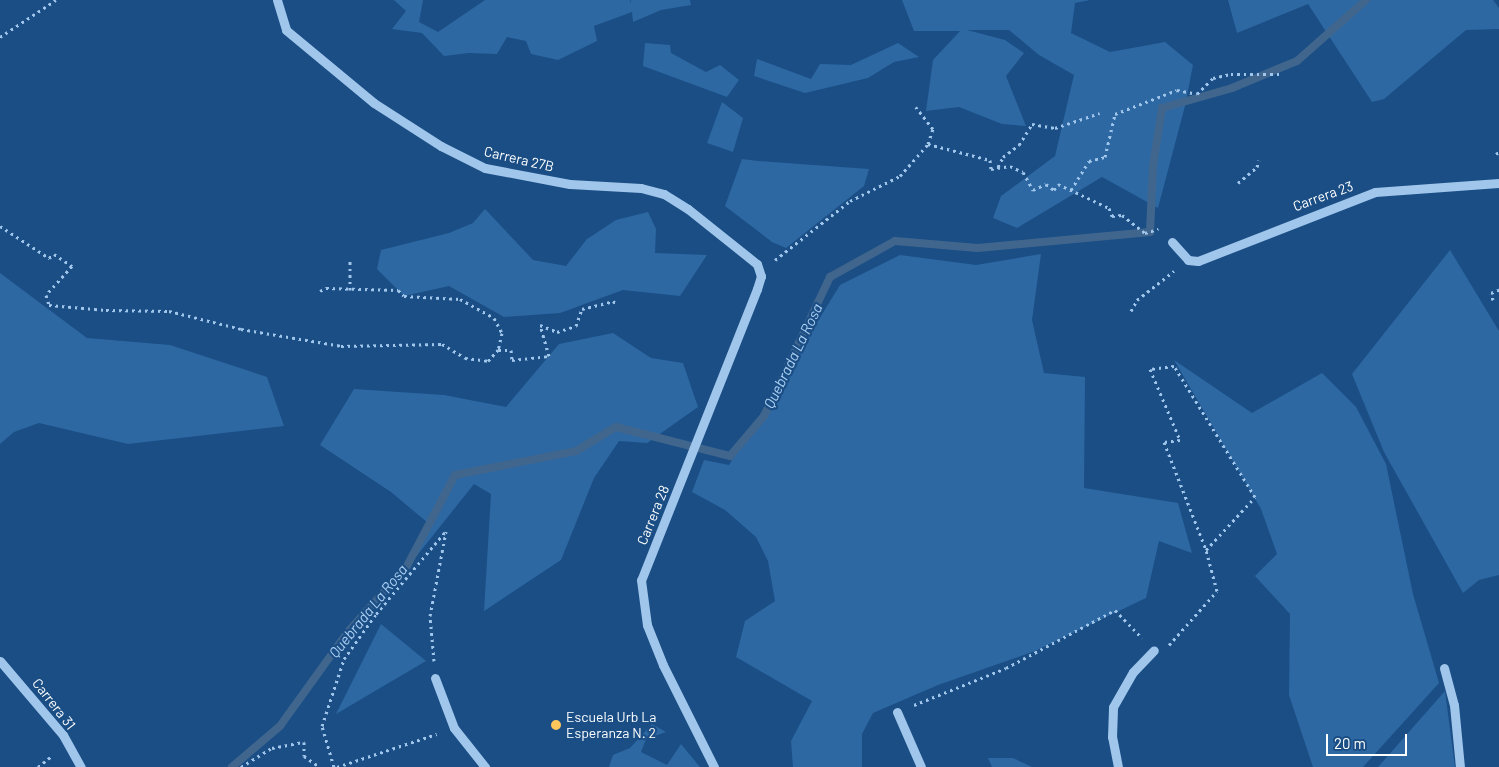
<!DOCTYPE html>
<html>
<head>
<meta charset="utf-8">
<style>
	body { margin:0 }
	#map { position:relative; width:1499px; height:767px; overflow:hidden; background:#1a4e85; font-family:Barlow,sans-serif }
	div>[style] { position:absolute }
	.green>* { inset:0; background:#2d68a3 }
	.stream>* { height:8px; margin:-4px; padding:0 4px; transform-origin:4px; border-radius:4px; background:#40668e }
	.path>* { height:3px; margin-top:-1.5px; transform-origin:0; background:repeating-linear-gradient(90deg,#a0c6ec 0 2.5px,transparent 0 6.5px) }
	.minor>* { height:9px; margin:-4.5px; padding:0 4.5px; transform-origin:4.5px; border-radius:4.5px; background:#a0c6ec }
	.dots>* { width:14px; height:14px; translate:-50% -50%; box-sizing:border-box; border:2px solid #1a4e85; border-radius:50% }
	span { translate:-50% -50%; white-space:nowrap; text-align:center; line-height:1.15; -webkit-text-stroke:4.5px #1a4e85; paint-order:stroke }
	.street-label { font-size:14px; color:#fff }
	.poi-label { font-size:14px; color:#fff }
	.left { translate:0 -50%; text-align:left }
	.water-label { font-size:15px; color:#acd0f3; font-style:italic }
	.scale { position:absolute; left:1326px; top:734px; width:81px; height:22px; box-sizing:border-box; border:2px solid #fff; border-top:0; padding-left:6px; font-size:15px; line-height:18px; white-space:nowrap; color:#fff; -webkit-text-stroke:4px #1a4e85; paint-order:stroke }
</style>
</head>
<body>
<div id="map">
	<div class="green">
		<div style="clip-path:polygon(394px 0,423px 0,419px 22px,438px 32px,485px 0,630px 0,631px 3px,631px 0,690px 0,691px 5px,661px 10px,633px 22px,632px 12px,594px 26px,597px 41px,558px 60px,531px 54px,526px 41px,507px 37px,497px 54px,469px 53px,444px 56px,422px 33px,392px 29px,406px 11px)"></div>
		<div style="clip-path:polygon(902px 0,1090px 0,1075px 3px,1071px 33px,1110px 52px,1165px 42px,1193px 65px,1185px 106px,1158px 208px,1102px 177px,1017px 228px,993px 218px,1001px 196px,1055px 156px,1074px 75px,1039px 55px,1009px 30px,967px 30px,1005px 40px,1024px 53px,1006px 76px,1026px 126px,1002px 124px,959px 107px,926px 111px,933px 60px,960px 31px,914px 31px)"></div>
		<div style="clip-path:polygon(1228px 0,1493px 0,1499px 8px,1499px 29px,1466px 30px,1384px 99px,1372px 102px,1308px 4px,1237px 33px)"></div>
		<div style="clip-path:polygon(645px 43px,670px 45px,671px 53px,706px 72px,720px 65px,739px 80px,727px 97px,643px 66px)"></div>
		<div style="clip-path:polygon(898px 43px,919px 57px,894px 62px,868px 78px,805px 93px,754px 76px,757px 59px,811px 79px,820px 64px,851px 65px)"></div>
		<div style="clip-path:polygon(722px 102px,743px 118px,733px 152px,707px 143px)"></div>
		<div style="clip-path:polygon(742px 159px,758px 161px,869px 169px,864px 186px,786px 248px,772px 242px,725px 206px)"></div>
		<div style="clip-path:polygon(485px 209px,533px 260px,566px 266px,587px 239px,616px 220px,648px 212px,656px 229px,655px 253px,707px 255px,680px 296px,623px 290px,560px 313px,504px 317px,449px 286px,404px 296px,377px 269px,381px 250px,449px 233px,473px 223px)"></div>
		<div style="clip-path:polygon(1450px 250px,1499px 331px,1499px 575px,1479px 580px,1463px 593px,1384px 452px,1352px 374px)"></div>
		<div style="clip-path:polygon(1041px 254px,1032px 320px,1044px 373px,1085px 377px,1084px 488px,1178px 503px,1192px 553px,1159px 541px,1146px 598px,1035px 651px,938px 685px,873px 713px,862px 734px,862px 767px,793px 767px,791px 741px,812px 701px,736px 657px,745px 621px,775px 601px,768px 561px,756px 537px,725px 510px,692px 492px,704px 460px,729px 465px,840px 285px,900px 255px,976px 265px)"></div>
		<div style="clip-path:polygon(0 273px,87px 338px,170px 345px,267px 377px,284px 426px,128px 444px,39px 423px,14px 432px,0 444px)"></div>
		<div style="clip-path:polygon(613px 333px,651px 358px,683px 363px,698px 407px,647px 443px,619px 441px,594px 478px,561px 560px,484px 611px,491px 494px,474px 484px,415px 558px,428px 523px,391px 492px,320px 445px,354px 389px,444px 395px,506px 407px,559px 344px)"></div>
		<div style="clip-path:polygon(1174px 360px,1252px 413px,1322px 373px,1356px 407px,1386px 464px,1413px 594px,1439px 683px,1363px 767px,1313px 767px,1289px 695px,1290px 614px,1255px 576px,1277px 554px,1261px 509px)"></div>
		<div style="clip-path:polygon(381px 624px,426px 661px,336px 714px)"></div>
		<div style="clip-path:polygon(1445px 691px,1455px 767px,1378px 767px)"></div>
		<div style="clip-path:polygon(652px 724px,666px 732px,646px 739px,641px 752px,667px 765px,681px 744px,700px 767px,609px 767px,613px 755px,630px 748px)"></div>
		<div style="clip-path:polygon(988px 758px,1013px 758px,1032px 767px,992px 767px)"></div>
	</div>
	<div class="stream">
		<div style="left:232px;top:767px;width:63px;rotate:-40.5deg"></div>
		<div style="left:280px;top:726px;width:115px;rotate:-54.2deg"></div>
		<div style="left:347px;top:633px;width:90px;rotate:-48.2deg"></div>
		<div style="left:407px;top:566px;width:103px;rotate:-62.2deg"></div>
		<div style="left:455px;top:475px;width:123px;rotate:-11.2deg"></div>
		<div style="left:576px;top:451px;width:47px;rotate:-31deg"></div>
		<div style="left:616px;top:427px;width:118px;rotate:14.3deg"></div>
		<div style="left:730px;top:456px;width:52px;rotate:-49.6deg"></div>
		<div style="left:764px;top:416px;width:154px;rotate:-64.6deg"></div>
		<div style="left:830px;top:277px;width:74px;rotate:-29deg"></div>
		<div style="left:895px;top:241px;width:83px;rotate:4.8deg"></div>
		<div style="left:978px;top:248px;width:173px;rotate:-5.3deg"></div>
		<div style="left:1150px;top:232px;width:66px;rotate:-87.4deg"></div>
		<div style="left:1153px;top:166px;width:59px;rotate:-81.2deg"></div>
		<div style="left:1162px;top:108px;width:73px;rotate:-15.9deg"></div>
		<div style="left:1232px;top:88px;width:70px;rotate:-22.6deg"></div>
		<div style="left:1297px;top:61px;width:92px;rotate:-41.5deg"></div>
	</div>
	<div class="path">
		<div style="left:0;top:37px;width:67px;rotate:-33.5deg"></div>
		<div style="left:928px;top:144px;width:64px;rotate:14.5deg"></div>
		<div style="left:990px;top:160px;width:9px;rotate:84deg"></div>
		<div style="left:991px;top:169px;width:19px;rotate:-9deg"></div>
		<div style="left:1010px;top:166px;width:14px;rotate:25deg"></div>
		<div style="left:1023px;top:172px;width:21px;rotate:61deg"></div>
		<div style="left:1033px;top:190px;width:14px;rotate:-25deg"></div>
		<div style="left:1046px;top:184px;width:10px;rotate:37deg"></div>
		<div style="left:1054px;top:190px;width:7px;rotate:-56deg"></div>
		<div style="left:1058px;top:184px;width:56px;rotate:25.2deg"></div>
		<div style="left:1109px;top:208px;width:9px;rotate:69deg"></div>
		<div style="left:1112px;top:216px;width:10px;rotate:-6deg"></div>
		<div style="left:1122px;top:215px;width:29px;rotate:38deg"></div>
		<div style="left:1145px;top:233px;width:14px;rotate:-17deg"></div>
		<div style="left:1496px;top:154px;width:4px;rotate:-34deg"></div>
		<div style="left:998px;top:167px;width:11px;rotate:-63deg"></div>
		<div style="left:1003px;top:157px;width:20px;rotate:-37deg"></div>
		<div style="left:1019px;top:145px;width:25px;rotate:-58deg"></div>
		<div style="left:1032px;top:124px;width:23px;rotate:10deg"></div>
		<div style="left:1055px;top:128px;width:47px;rotate:-18.4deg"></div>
		<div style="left:1238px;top:183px;width:25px;rotate:-40deg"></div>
		<div style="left:1257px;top:167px;width:7px;rotate:-74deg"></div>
		<div style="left:1071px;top:190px;width:34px;rotate:-58deg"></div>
		<div style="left:1089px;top:161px;width:16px;rotate:-14deg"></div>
		<div style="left:1105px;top:157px;width:44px;rotate:-76.9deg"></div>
		<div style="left:1115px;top:114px;width:66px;rotate:-21.2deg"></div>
		<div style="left:1177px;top:90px;width:20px;rotate:11deg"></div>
		<div style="left:1197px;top:94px;width:23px;rotate:-45deg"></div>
		<div style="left:1213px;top:78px;width:18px;rotate:-13deg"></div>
		<div style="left:1231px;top:74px;width:51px"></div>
		<div style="left:0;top:226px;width:59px;rotate:33.1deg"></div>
		<div style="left:49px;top:258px;width:6px;rotate:-39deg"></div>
		<div style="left:54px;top:254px;width:22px;rotate:34deg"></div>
		<div style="left:72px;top:266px;width:39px;rotate:132deg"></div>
		<div style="left:46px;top:295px;width:10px;rotate:73deg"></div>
		<div style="left:49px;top:305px;width:57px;rotate:5deg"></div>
		<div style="left:106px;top:310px;width:63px;rotate:0.9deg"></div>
		<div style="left:169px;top:311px;width:74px;rotate:14deg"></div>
		<div style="left:241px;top:329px;width:101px;rotate:9.6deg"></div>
		<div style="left:341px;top:346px;width:101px;rotate:-1.1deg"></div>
		<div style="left:442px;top:344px;width:27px;rotate:31deg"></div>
		<div style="left:465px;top:358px;width:23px;rotate:7deg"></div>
		<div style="left:488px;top:361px;width:15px;rotate:-48deg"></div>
		<div style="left:775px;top:260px;width:95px;rotate:-38.2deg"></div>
		<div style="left:850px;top:201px;width:56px;rotate:-26.6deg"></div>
		<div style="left:900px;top:176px;width:43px;rotate:-48.8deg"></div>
		<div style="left:928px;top:144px;width:16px;rotate:-72deg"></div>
		<div style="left:933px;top:129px;width:28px;rotate:-128deg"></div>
		<div style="left:350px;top:290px;width:31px;rotate:-90deg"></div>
		<div style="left:320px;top:291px;width:7px;rotate:-27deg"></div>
		<div style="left:326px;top:288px;width:72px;rotate:1.6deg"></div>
		<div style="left:398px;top:290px;width:8px;rotate:45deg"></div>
		<div style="left:404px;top:296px;width:56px;rotate:3.1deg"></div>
		<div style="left:460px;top:299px;width:39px;rotate:29deg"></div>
		<div style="left:494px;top:318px;width:17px;rotate:62deg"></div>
		<div style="left:502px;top:333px;width:17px;rotate:103deg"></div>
		<div style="left:498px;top:350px;width:13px"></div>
		<div style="left:511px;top:350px;width:10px;rotate:84deg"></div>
		<div style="left:512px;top:360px;width:37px;rotate:-6deg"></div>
		<div style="left:549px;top:356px;width:32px;rotate:-106deg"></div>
		<div style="left:540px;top:325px;width:18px;rotate:22deg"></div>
		<div style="left:557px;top:332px;width:20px;rotate:-18deg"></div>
		<div style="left:576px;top:326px;width:18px;rotate:-71deg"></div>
		<div style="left:582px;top:309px;width:32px;rotate:-14deg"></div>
		<div style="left:613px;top:301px;width:6px;rotate:39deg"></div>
		<div style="left:1493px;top:300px;width:7px;rotate:-106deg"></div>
		<div style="left:1491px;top:293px;width:9px;rotate:-21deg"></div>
		<div style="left:1131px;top:311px;width:13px;rotate:-61deg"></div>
		<div style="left:1137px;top:300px;width:47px;rotate:-38.1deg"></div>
		<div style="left:1169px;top:645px;width:72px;rotate:-48.4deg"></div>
		<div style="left:1217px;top:591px;width:42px;rotate:-105deg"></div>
		<div style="left:1206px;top:550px;width:72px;rotate:-47.2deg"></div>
		<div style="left:1255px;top:497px;width:154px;rotate:-121.7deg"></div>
		<div style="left:1174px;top:366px;width:24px;rotate:173deg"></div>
		<div style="left:1150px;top:369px;width:77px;rotate:67.1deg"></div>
		<div style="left:1180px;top:440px;width:16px;rotate:173deg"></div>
		<div style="left:1164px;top:442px;width:116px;rotate:68.7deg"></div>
		<div style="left:434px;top:661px;width:45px;rotate:-95.1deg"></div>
		<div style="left:430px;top:616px;width:86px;rotate:-79.3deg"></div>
		<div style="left:914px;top:705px;width:99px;rotate:-21.9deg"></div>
		<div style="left:1006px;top:668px;width:123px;rotate:-28deg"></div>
		<div style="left:1115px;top:610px;width:39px;rotate:46deg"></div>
		<div style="left:38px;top:767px;width:19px;rotate:-39deg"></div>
		<div style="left:241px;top:767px;width:36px;rotate:-32deg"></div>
		<div style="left:272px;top:748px;width:33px;rotate:-11deg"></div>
		<div style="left:304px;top:742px;width:14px;rotate:90deg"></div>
		<div style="left:304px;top:756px;width:19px;rotate:35deg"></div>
		<div style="left:334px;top:767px;width:43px;rotate:-106.3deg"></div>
		<div style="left:322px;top:726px;width:71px;rotate:-71.8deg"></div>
		<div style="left:344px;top:659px;width:55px;rotate:-54.6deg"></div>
		<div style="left:376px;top:614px;width:109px;rotate:-49.9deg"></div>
		<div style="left:337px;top:767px;width:105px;rotate:-18.3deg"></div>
	</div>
	<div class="minor">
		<div style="left:277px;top:0;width:31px;rotate:73deg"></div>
		<div style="left:286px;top:30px;width:114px;rotate:39.7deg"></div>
		<div style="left:374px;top:103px;width:80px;rotate:32.7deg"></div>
		<div style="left:441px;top:146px;width:49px;rotate:26.6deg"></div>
		<div style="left:485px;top:168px;width:86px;rotate:10.7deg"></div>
		<div style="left:570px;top:184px;width:71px;rotate:3.2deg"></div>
		<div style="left:641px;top:188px;width:24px;rotate:15deg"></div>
		<div style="left:664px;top:194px;width:28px;rotate:32deg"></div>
		<div style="left:688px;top:209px;width:88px;rotate:38.6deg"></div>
		<div style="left:757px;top:264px;width:13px;rotate:72deg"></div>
		<div style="left:761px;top:276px;width:14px;rotate:107deg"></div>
		<div style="left:757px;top:289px;width:313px;rotate:111.7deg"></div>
		<div style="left:641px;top:580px;width:45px;rotate:82.4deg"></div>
		<div style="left:647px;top:625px;width:43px;rotate:68.2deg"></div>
		<div style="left:663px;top:665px;width:114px;rotate:63.4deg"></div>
		<div style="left:1172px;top:242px;width:24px;rotate:48deg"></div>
		<div style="left:1188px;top:260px;width:10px;rotate:6deg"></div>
		<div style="left:1198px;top:261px;width:190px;rotate:-21.3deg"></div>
		<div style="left:1375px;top:192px;width:124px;rotate:-4.2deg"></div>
		<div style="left:0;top:661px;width:97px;rotate:49.6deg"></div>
		<div style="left:63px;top:735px;width:37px;rotate:61deg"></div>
		<div style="left:1444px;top:668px;width:38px;rotate:75deg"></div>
		<div style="left:1454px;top:705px;width:62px;rotate:84.5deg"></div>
		<div style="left:435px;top:678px;width:53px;rotate:69.2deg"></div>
		<div style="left:454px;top:728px;width:50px;rotate:51.5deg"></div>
		<div style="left:897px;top:712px;width:60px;rotate:66.4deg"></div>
		<div style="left:1118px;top:767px;width:31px;rotate:-101deg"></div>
		<div style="left:1112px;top:737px;width:30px;rotate:-88deg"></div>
		<div style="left:1113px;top:707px;width:40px;rotate:-60.3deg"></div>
		<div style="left:1133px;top:672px;width:30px;rotate:-46deg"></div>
	</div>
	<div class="dots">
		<div style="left:556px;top:725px;background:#fec75c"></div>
	</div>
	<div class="street-label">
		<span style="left:519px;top:159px;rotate:13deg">Carrera 27B</span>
		<span style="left:1323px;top:196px;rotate:-20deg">Carrera 23</span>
		<span style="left:653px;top:515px;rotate:-68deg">Carrera 28</span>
		<span style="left:54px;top:704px;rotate:52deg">Carrera 31</span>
	</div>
	<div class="poi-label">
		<span class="left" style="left:566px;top:725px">Escuela Urb La<br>Esperanza N. 2</span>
	</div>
	<div class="water-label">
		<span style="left:793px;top:356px;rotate:-64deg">Quebrada La Rosa</span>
		<span style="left:368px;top:611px;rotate:-51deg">Quebrada La Rosa</span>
	</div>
	<div class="scale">20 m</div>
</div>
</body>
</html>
